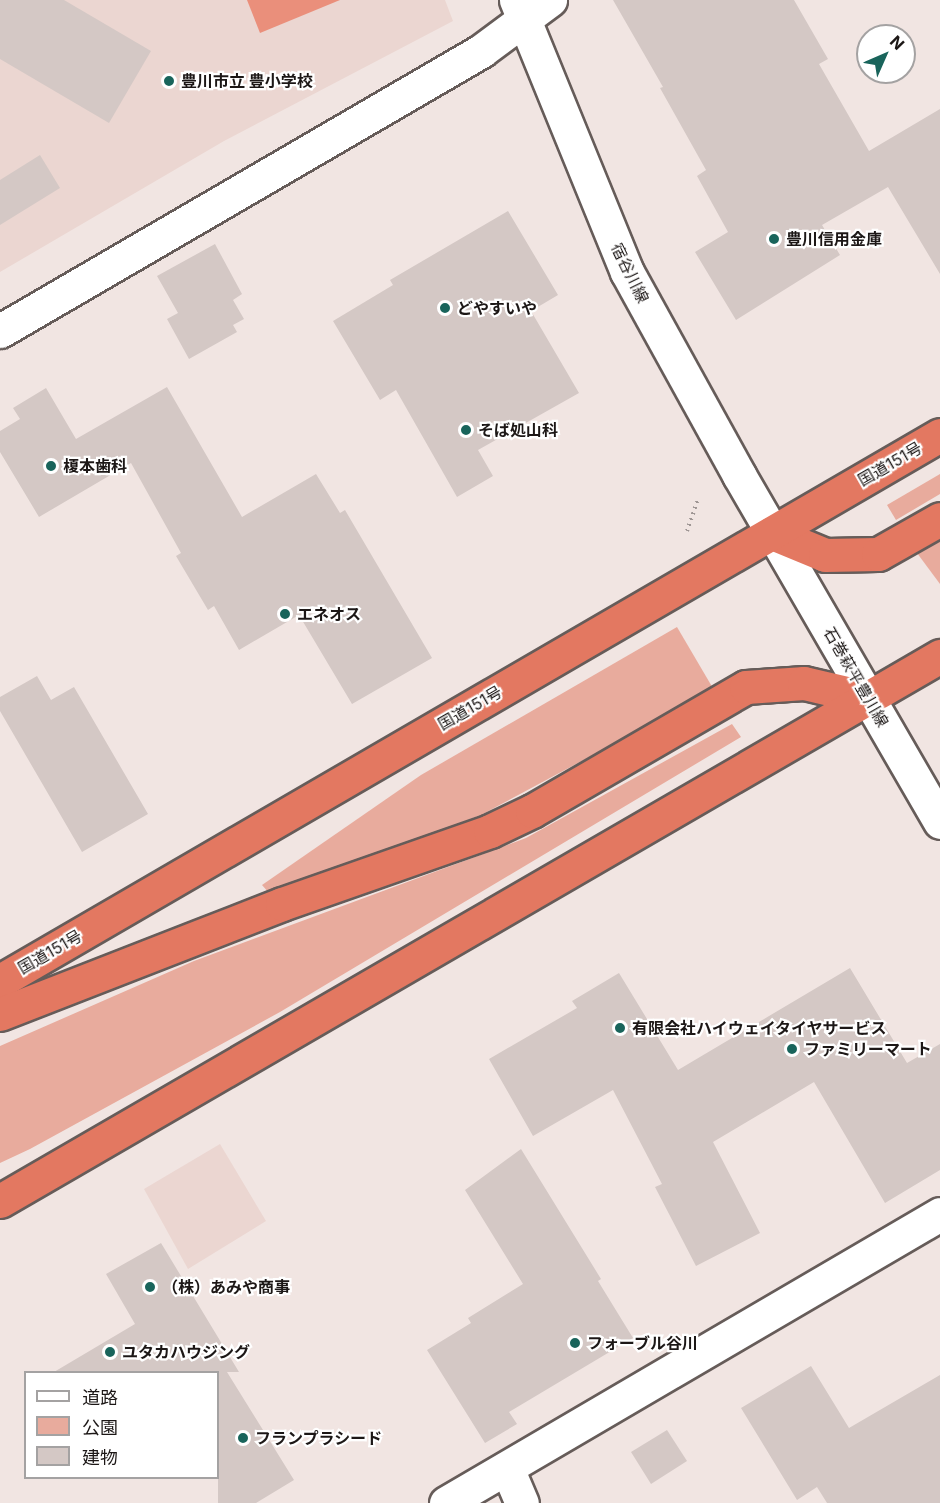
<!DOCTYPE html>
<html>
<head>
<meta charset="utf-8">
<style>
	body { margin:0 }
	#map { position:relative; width:940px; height:1503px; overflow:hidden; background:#f1e5e2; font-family:Inter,"Noto Sans JP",sans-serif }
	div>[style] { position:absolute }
	.built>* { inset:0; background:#ebd6d1 }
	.green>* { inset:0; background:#e8ab9d }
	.water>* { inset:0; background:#ea8f7b }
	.building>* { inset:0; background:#d4c8c5 }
	.path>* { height:4px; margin-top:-2px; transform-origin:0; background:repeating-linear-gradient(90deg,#9e9593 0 1.5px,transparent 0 6px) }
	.roads { filter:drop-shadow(2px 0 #665c59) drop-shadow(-2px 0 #665c59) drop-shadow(0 2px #665c59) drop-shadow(0 -2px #665c59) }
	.street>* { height:33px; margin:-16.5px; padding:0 16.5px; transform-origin:16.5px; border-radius:16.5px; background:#fff }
	.secondary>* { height:33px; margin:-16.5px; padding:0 16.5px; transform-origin:16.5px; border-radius:16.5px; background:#fff }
	.highway>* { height:33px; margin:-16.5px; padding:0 16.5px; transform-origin:16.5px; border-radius:16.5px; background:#e37861 }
	.dots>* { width:16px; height:16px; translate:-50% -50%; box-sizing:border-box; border:3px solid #fff; border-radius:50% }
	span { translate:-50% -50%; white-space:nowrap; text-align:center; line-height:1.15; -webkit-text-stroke:4.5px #fff; paint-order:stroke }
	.poi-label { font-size:16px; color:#1c1716; font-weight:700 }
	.left { translate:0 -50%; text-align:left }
	.street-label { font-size:16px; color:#1c1716 }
	.legend { position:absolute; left:24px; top:1371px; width:195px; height:108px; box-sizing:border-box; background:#fff; border:2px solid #a4a2a2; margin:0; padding:8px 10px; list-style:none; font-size:18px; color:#1c1716 }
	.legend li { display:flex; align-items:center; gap:12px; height:30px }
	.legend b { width:30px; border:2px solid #a4a2a2 }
	.north { position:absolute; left:856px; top:24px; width:60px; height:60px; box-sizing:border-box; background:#fff; border:2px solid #a4a2a2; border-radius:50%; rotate:45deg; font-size:16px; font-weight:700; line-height:24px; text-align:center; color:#1c1716 }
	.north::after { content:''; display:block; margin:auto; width:21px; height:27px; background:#19645b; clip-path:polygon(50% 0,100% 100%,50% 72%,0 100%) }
</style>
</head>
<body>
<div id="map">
	<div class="built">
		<div style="clip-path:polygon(0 0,445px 0,453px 21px,224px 141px,0 272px)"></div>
		<div style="clip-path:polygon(220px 1144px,266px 1221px,188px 1269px,144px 1189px)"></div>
	</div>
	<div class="green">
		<div style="clip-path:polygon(940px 474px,940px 494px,896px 520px,887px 505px)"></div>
		<div style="clip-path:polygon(940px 539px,940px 584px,917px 553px)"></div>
		<div style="clip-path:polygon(677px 627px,714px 690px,481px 815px,269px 893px,262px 885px,421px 775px)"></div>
		<div style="clip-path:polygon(732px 724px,741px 737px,280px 1012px,30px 1149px,0 1163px,0 1046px,194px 961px,526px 838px)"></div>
	</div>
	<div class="water">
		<div style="clip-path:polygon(247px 0,340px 0,260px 33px)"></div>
	</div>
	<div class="building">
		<div style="clip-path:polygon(0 0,64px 0,151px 51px,109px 123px,0 59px)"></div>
		<div style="clip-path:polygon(613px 0,794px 0,828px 59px,819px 64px,869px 151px,940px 109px,940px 274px,888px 187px,822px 225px,840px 255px,736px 320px,695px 252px,728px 232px,697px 176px,706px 170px,660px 88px,663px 87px)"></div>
		<div style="clip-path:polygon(40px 155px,60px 188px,0 225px,0 180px)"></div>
		<div style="clip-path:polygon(508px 211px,558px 295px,531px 311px,579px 393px,478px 450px,493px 476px,457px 497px,396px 390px,380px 400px,333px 321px,393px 285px,390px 280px)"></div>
		<div style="clip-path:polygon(215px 244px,242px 294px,233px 300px,244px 319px,233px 325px,237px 332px,189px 359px,167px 319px,178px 313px,157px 276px)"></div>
		<div style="clip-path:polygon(167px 387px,242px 517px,316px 474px,340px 513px,345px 510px,432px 658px,352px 704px,299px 615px,239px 650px,214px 606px,208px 610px,176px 556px,181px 553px,131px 463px,39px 517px,0 452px,0 431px,20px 419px,13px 408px,46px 388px,76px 439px)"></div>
		<div style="clip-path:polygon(37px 676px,51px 700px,74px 687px,148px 814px,82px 852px,0 711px,0 697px)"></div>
		<div style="clip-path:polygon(850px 968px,907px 1063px,940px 1044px,940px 1170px,885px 1203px,814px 1082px,713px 1142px,760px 1233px,696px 1266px,655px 1187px,662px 1184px,613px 1090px,533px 1136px,489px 1059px,577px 1008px,572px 1001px,619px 973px,678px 1070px)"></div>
		<div style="clip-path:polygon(521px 1149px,601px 1279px,598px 1281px,633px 1338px,509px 1412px,517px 1424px,485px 1443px,427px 1350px,471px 1323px,468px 1318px,523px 1284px,465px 1190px)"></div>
		<div style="clip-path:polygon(161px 1243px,239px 1372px,227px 1372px,294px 1480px,256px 1503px,218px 1503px,218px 1372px,54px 1372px,135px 1324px,106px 1274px)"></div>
		<div style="clip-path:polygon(811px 1366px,849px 1428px,940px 1375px,940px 1503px,827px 1503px,817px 1487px,797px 1500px,741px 1408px)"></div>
		<div style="clip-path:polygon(667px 1430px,687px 1461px,651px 1484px,631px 1452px)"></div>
	</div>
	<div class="path">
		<div style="left:687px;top:531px;width:34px;rotate:-71deg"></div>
	</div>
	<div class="roads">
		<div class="street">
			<div style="left:0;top:331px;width:557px;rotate:-30.2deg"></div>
			<div style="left:481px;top:51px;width:86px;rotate:-36.5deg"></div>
			<div style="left:507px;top:1468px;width:38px;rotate:67deg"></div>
			<div style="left:446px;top:1503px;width:572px;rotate:-30.33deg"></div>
		</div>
		<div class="secondary">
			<div style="left:516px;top:0;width:294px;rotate:67.8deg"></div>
			<div style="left:627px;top:272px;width:232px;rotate:61.1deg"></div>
			<div style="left:739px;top:475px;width:401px;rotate:59.9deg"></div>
		</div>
		<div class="highway">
			<div style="left:772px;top:533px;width:57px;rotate:22.5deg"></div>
			<div style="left:825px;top:555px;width:53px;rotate:-1.1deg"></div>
			<div style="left:878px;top:554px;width:71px;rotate:-29.4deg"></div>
			<div style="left:0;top:981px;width:1087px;rotate:-30.15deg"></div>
			<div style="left:0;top:1014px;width:303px;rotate:-21.3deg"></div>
			<div style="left:282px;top:904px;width:220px;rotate:-19.3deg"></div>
			<div style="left:490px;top:831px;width:47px;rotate:-25.5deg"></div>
			<div style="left:532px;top:811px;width:247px;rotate:-30.1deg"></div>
			<div style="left:746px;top:687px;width:58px;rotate:-3.9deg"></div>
			<div style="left:804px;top:683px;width:66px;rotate:13.2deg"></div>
			<div style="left:0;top:1201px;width:1087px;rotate:-30.1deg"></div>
		</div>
	</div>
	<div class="dots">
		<div style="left:169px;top:81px;background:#19645b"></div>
		<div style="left:774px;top:239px;background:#19645b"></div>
		<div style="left:445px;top:308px;background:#19645b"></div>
		<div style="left:466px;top:430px;background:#19645b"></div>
		<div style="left:51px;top:466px;background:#19645b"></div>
		<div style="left:285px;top:614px;background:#19645b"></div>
		<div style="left:620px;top:1028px;background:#19645b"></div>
		<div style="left:792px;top:1049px;background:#19645b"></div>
		<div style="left:150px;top:1287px;background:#19645b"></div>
		<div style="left:575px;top:1343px;background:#19645b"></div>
		<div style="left:110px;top:1352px;background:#19645b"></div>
		<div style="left:243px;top:1438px;background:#19645b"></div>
	</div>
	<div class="poi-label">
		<span class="left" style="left:181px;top:81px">豊川市立 豊小学校</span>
		<span class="left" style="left:786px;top:239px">豊川信用金庫</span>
		<span class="left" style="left:457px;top:308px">どやすいや</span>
		<span class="left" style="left:478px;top:430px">そば処山科</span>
		<span class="left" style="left:63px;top:466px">榎本歯科</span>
		<span class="left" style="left:297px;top:614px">エネオス</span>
		<span class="left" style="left:632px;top:1028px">有限会社ハイウェイタイヤサービス</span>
		<span class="left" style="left:804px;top:1049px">ファミリーマート</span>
		<span class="left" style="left:162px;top:1287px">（株）あみや商事</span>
		<span class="left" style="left:587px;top:1343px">フォーブル谷川</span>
		<span class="left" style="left:122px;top:1352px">ユタカハウジング</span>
		<span class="left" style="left:255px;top:1438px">フランプラシード</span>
	</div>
	<div class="street-label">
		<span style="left:630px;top:273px;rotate:64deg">宿谷川線</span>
		<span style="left:890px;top:464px;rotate:-30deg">国道151号</span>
		<span style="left:856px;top:677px;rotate:60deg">石巻萩平豊川線</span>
		<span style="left:470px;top:708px;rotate:-30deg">国道151号</span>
		<span style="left:50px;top:952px;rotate:-30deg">国道151号</span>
	</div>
	<ul class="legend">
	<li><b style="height:8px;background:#fff"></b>道路</li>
	<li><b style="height:16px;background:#e8ab9d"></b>公園</li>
	<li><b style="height:16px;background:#d4c8c5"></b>建物</li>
	</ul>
	<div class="north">N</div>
</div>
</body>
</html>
